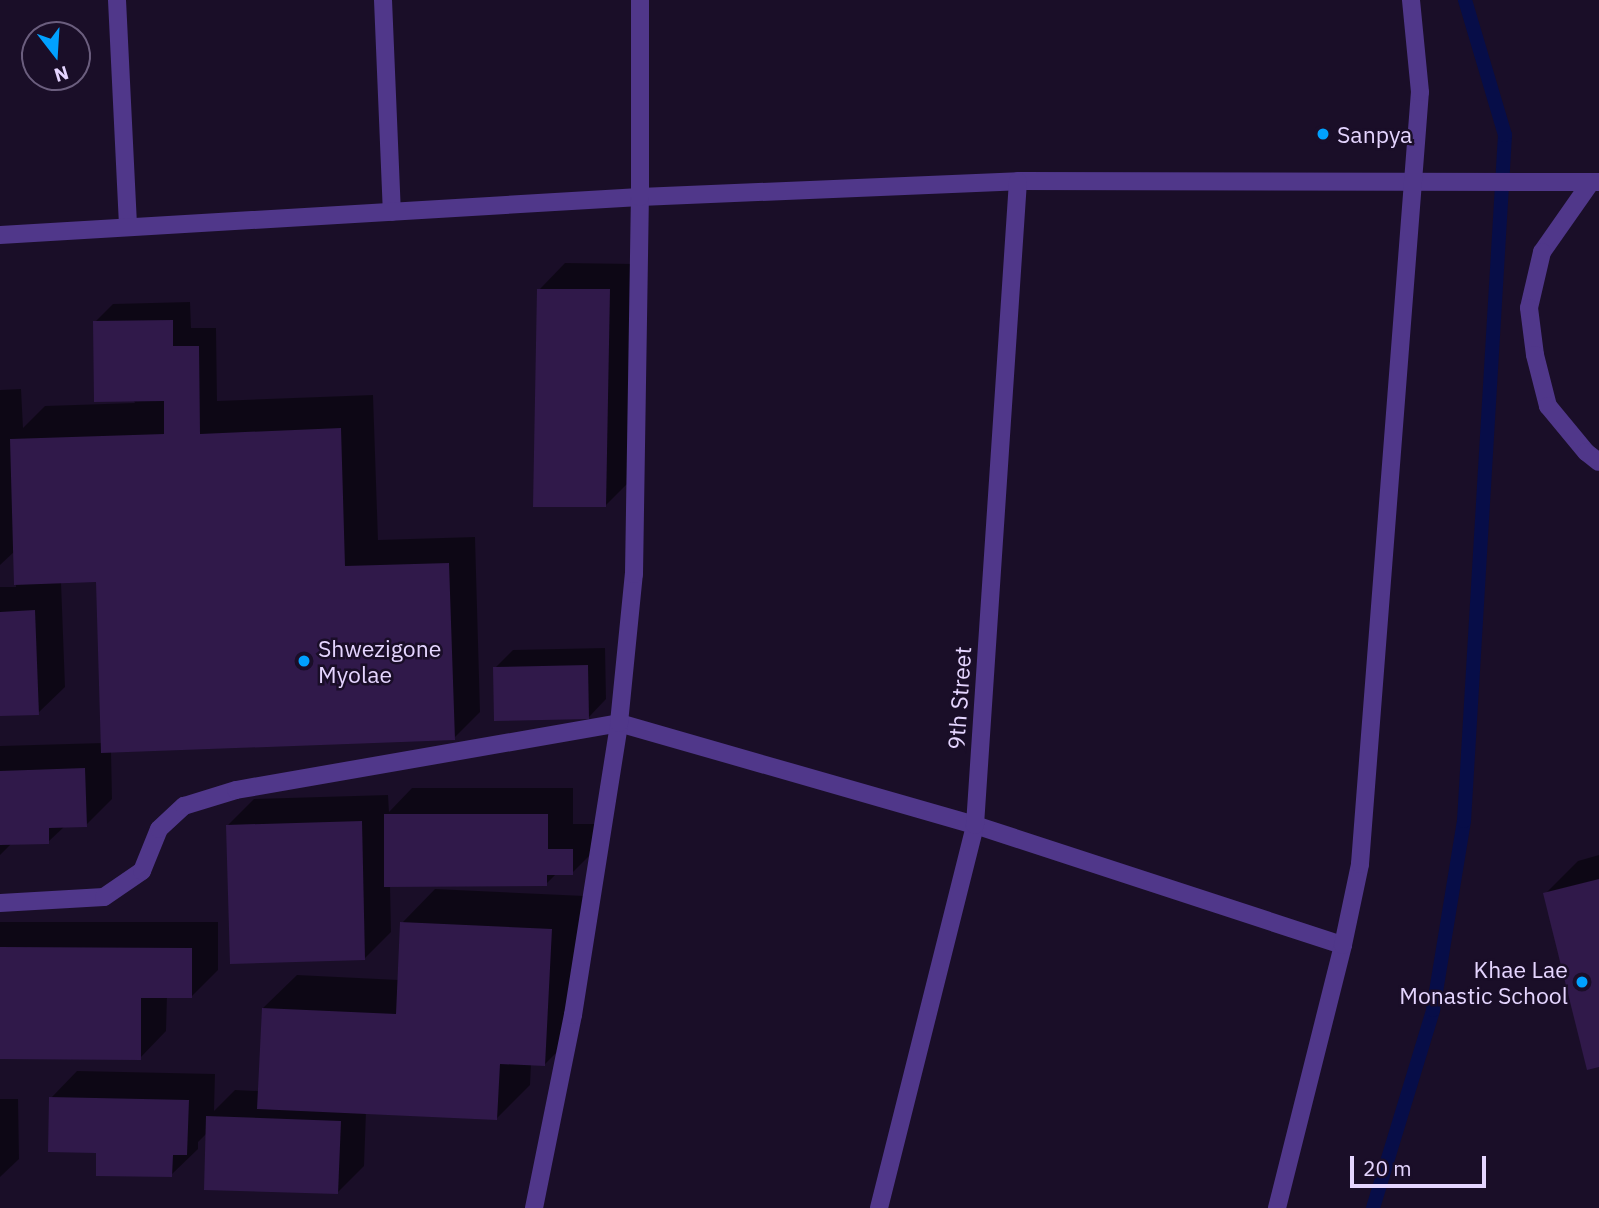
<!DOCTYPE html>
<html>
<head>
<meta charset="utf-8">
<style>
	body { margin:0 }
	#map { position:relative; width:1599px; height:1208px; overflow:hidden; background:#1a0e28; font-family:"IBM Plex Sans",sans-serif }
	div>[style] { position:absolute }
	.shadow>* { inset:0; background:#0007 }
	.stream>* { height:14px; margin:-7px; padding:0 7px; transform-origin:7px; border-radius:7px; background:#070d48 }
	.building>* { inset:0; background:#30194a }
	.lane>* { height:18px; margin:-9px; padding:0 9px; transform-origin:9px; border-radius:9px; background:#50378a }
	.street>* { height:18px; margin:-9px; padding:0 9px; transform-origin:9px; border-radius:9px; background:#50378a }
	.dots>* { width:19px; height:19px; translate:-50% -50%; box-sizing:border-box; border:4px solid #1a0e28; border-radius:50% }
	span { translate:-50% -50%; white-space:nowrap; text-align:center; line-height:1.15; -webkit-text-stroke:5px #1a0e28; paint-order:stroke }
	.poi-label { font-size:23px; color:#e5d5ff }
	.left { translate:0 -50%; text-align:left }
	.right { translate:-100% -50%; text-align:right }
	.street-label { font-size:23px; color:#e5d5ff }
	.north { position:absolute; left:21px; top:21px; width:70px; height:70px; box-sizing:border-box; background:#1a0e28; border:2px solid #6b5e7e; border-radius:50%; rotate:163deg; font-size:19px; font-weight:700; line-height:28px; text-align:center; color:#e5d5ff }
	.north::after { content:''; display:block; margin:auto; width:24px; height:32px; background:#01a1ff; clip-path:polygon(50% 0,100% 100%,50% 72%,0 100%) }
	.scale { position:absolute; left:1350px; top:1156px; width:136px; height:32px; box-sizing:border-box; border:4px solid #e5d5ff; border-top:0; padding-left:9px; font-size:21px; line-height:24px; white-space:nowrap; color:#e5d5ff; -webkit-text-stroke:5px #1a0e28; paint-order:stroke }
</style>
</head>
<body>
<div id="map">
	<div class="shadow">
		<div style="clip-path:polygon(565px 263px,636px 264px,632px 479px,605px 506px,539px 290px)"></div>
		<div style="clip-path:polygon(190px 302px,191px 328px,216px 328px,217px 401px,373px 395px,378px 540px,475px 537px,480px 712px,454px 738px,111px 751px,112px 799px,86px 825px,65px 826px,48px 842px,12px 843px,0 855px,0 746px,103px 743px,98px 580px,61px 582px,65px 687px,38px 713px,0 715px,0 587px,16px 587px,15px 551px,0 565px,0 390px,21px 389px,23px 428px,45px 406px,135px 403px,95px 322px,113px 304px)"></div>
		<div style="clip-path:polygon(605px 648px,606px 699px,588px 718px,495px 668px,513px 650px)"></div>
		<div style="clip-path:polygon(412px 788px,573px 788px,573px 824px,599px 824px,599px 846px,572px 873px,557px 873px,546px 884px,390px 885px,391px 932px,365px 958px,228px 825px,254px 799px,388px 795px,389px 812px)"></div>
		<div style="clip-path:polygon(1599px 855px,1599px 1065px,1545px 894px,1578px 861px)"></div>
		<div style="clip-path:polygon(435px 889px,585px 896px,578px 1031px,545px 1064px,531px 1064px,530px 1085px,497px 1118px,366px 1112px,364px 1166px,338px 1192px,208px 1132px,198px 1142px,198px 1149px,171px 1175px,98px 1151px,51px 1098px,77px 1071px,215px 1074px,214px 1111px,235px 1090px,259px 1091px,263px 1008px,297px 975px,399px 980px,402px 923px)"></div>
		<div style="clip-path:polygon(0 922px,218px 922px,218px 970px,191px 997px,167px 996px,166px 1031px,140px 1058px,0 1057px)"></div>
		<div style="clip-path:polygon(0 1099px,18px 1099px,19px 1159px,0 1177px)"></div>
	</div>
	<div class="stream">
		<div style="left:1373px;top:1208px;width:207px;rotate:-73.1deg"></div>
		<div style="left:1433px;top:1010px;width:192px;rotate:-80.7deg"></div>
		<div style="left:1464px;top:821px;width:687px;rotate:-86.58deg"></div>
		<div style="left:1505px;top:135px;width:141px;rotate:-106.5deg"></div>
	</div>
	<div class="building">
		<div style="clip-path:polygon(537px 289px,610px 289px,606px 507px,533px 507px)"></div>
		<div style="clip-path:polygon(173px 320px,173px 346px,199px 346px,200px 434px,341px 428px,345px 566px,449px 563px,455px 740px,101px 753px,96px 582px,14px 585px,10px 439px,164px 434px,164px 401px,94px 402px,93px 321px)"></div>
		<div style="clip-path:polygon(35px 610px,39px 715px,0 716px,0 612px)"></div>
		<div style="clip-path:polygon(588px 665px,589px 719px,494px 721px,493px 667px)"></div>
		<div style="clip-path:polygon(85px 768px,87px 827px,49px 828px,49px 844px,0 845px,0 771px)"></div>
		<div style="clip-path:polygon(384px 814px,548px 814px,548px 849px,573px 849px,573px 875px,547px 875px,547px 886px,384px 887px)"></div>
		<div style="clip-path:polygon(362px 821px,365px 960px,230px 964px,226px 825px)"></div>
		<div style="clip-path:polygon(1599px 879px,1599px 1067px,1587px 1070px,1543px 893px)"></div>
		<div style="clip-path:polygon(400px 922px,552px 929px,545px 1066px,500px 1064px,497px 1120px,257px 1109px,262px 1008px,396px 1014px)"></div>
		<div style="clip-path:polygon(0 947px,192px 948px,192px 998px,141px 998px,141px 1060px,0 1059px)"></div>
		<div style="clip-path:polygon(49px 1097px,189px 1100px,187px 1155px,173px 1155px,172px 1177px,96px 1176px,96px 1153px,48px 1152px)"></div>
		<div style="clip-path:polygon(206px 1116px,341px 1121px,338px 1194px,204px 1190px)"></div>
	</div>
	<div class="lane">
		<div style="left:0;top:903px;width:104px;rotate:-3.3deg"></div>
		<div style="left:104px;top:897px;width:46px;rotate:-34.4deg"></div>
		<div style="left:142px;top:871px;width:45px;rotate:-68deg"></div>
		<div style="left:159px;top:829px;width:34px;rotate:-43deg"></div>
		<div style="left:184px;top:806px;width:54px;rotate:-17.1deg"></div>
		<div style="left:236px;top:790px;width:389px;rotate:-9.9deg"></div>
	</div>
	<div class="street">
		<div style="left:117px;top:0;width:226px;rotate:87.2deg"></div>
		<div style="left:383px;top:0;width:212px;rotate:87.6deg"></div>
		<div style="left:1591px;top:182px;width:85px;rotate:125deg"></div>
		<div style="left:1542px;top:252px;width:57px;rotate:103.1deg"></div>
		<div style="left:1529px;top:308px;width:47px;rotate:82.7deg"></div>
		<div style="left:1535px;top:355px;width:53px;rotate:75.7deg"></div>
		<div style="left:1548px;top:406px;width:60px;rotate:50.4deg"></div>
		<div style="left:1586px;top:452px;width:16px;rotate:38deg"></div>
		<div style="left:0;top:235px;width:641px;rotate:-3.4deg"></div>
		<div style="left:640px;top:197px;width:378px;rotate:-2.4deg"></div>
		<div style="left:1018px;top:181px;width:581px;rotate:0.1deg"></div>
		<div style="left:619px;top:723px;width:370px;rotate:16deg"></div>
		<div style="left:975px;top:825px;width:387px;rotate:18.1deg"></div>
		<div style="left:534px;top:1208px;width:197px;rotate:-78.6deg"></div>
		<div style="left:573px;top:1015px;width:296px;rotate:-81deg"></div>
		<div style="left:619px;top:723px;width:150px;rotate:-84.3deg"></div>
		<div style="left:634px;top:574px;width:377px;rotate:-89.1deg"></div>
		<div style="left:640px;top:197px;width:197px;rotate:-90deg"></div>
		<div style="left:879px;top:1208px;width:395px;rotate:-75.9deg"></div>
		<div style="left:975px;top:825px;width:645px;rotate:-86.18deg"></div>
		<div style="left:1277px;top:1208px;width:271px;rotate:-75.9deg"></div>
		<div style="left:1343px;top:945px;width:83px;rotate:-78.1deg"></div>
		<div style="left:1360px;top:864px;width:774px;rotate:-85.56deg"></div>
		<div style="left:1420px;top:92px;width:92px;rotate:-95.6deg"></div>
	</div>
	<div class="dots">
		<div style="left:1323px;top:134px;background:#01a1ff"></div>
		<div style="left:304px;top:661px;background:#01a1ff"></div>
		<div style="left:1582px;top:982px;background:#01a1ff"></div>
	</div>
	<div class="poi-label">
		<span class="left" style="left:1337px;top:134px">Sanpya</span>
		<span class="left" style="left:318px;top:661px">Shwezigone<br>Myolae</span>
		<span class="right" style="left:1568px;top:982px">Khae Lae<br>Monastic School</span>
	</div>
	<div class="street-label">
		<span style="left:959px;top:698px;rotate:-86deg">9th Street</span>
	</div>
	<div class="north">N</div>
	<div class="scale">20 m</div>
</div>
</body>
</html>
